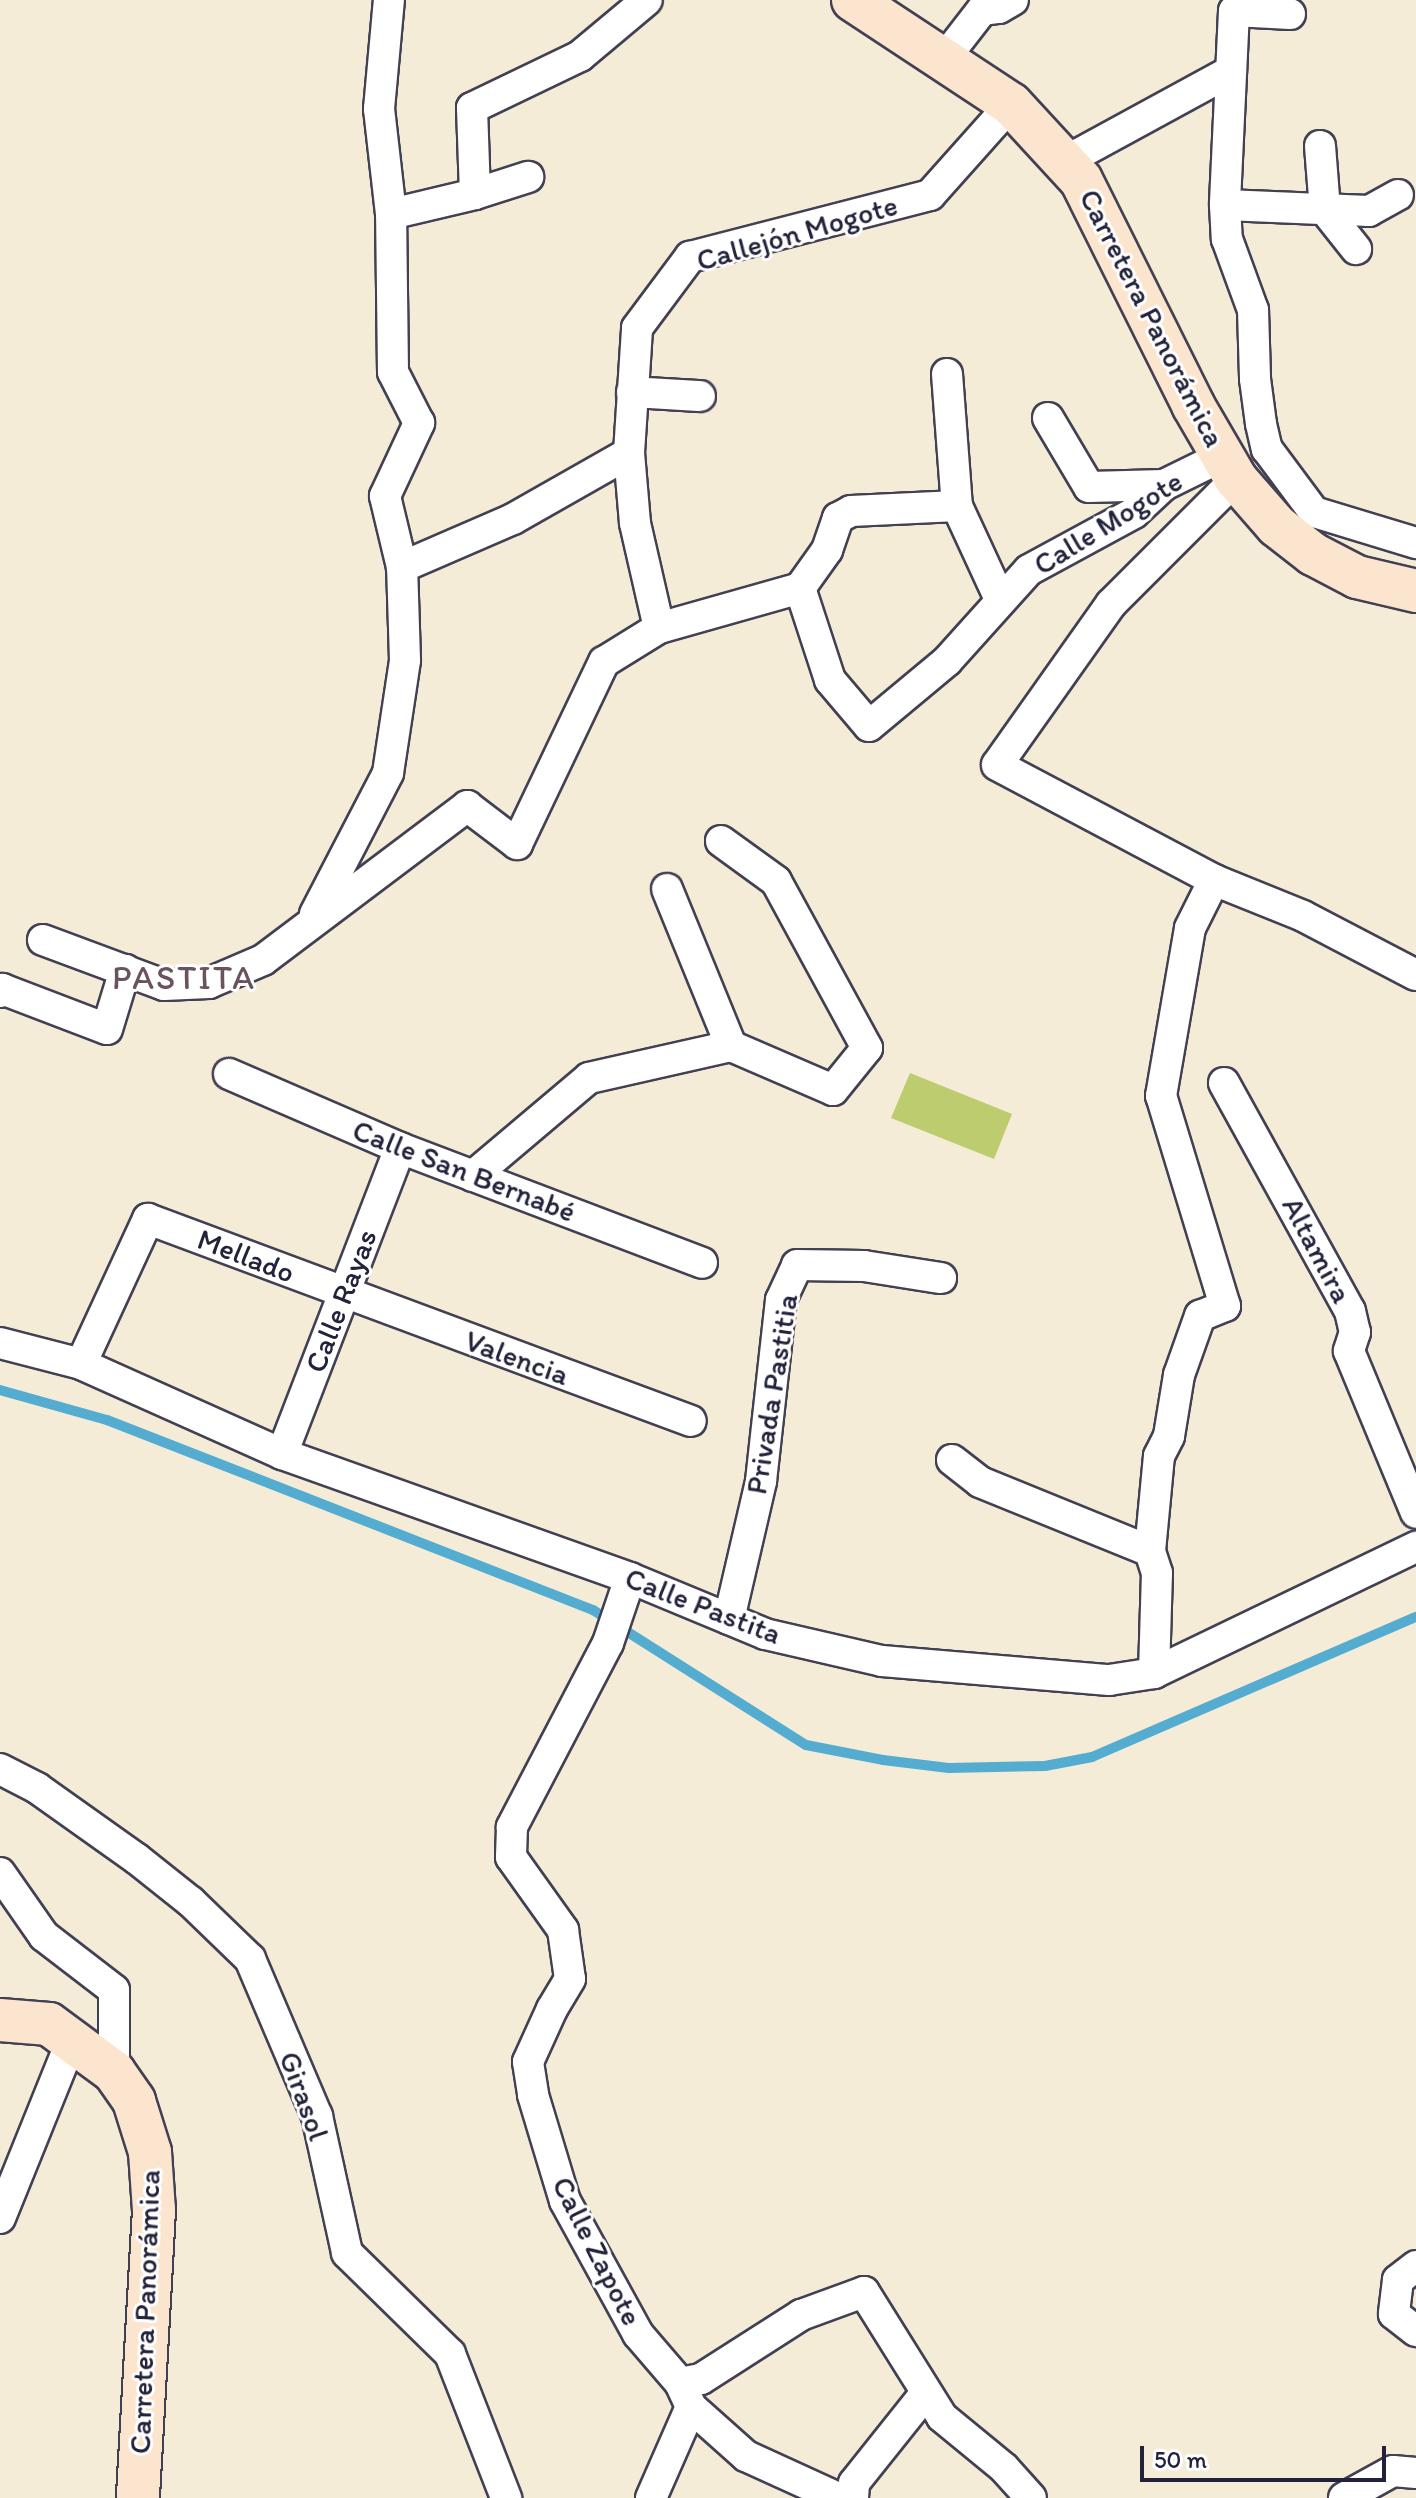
<!DOCTYPE html>
<html>
<head>
<meta charset="utf-8">
<style>
	body { margin:0 }
	#map { position:relative; width:1416px; height:2498px; overflow:hidden; background:#f5ecd8; font-family:Itim,sans-serif }
	div>[style] { position:absolute }
	.green>* { inset:0; background:#bccc6f }
	.stream>* { height:10px; margin:-5px; padding:0 5px; transform-origin:5px; border-radius:5px; background:#54add1 }
	.roads { filter:drop-shadow(2px 0 #424053) drop-shadow(-2px 0 #424053) drop-shadow(0 2px #424053) drop-shadow(0 -2px #424053) }
	.street>* { height:30px; margin:-15px; padding:0 15px; transform-origin:15px; border-radius:15px; background:#fff }
	.secondary>* { height:42px; margin:-21px; padding:0 21px; transform-origin:21px; border-radius:21px; background:#fce5cf }
	span { translate:-50% -50%; white-space:nowrap; text-align:center; line-height:1.15; -webkit-text-stroke:6px #fff; paint-order:stroke }
	.street-label { font-size:30px; color:#22223b }
	.quarter-label { font-size:34px; color:#6a535e; letter-spacing:2px }
	.scale { position:absolute; left:1140px; top:2446px; width:246px; height:36px; box-sizing:border-box; border:4px solid #22223b; border-top:0; padding-left:10px; font-size:24px; line-height:28px; white-space:nowrap; color:#22223b; -webkit-text-stroke:6px #fff; paint-order:stroke }
</style>
</head>
<body>
<div id="map">
	<div class="green">
		<div style="clip-path:polygon(910px 1073px,1012px 1114px,994px 1159px,891px 1118px)"></div>
	</div>
	<div class="stream">
		<div style="left:0;top:1390px;width:111px;rotate:15.7deg"></div>
		<div style="left:107px;top:1420px;width:522px;rotate:21.35deg"></div>
		<div style="left:593px;top:1610px;width:252px;rotate:32.4deg"></div>
		<div style="left:806px;top:1745px;width:78px;rotate:11deg"></div>
		<div style="left:883px;top:1760px;width:66px;rotate:6.9deg"></div>
		<div style="left:949px;top:1768px;width:96px;rotate:-1.2deg"></div>
		<div style="left:1045px;top:1766px;width:48px;rotate:-10.8deg"></div>
		<div style="left:1092px;top:1757px;width:353px;rotate:-23.4deg"></div>
	</div>
	<div class="roads">
		<div class="street">
			<div style="left:1290px;top:14px;width:56px;rotate:-176.9deg"></div>
			<div style="left:1234px;top:11px;width:194px;rotate:92.7deg"></div>
			<div style="left:1225px;top:205px;width:34px;rotate:87deg"></div>
			<div style="left:1227px;top:239px;width:76px;rotate:69.9deg"></div>
			<div style="left:1253px;top:310px;width:69px;rotate:88.3deg"></div>
			<div style="left:1255px;top:379px;width:45px;rotate:82.4deg"></div>
			<div style="left:1261px;top:424px;width:26px;rotate:77deg"></div>
			<div style="left:1267px;top:449px;width:79px;rotate:53.3deg"></div>
			<div style="left:1314px;top:512px;width:107px;rotate:16.9deg"></div>
			<div style="left:944px;top:59px;width:62px;rotate:-52.2deg"></div>
			<div style="left:982px;top:10px;width:17px;rotate:-7deg"></div>
			<div style="left:999px;top:8px;width:16px;rotate:-30deg"></div>
			<div style="left:1320px;top:146px;width:64px;rotate:85.5deg"></div>
			<div style="left:1325px;top:210px;width:50px;rotate:51.5deg"></div>
			<div style="left:1064px;top:162px;width:190px;rotate:-28.6deg"></div>
			<div style="left:475px;top:194px;width:86px;rotate:-92deg"></div>
			<div style="left:472px;top:108px;width:120px;rotate:-25.7deg"></div>
			<div style="left:580px;top:56px;width:87px;rotate:-39.9deg"></div>
			<div style="left:1225px;top:205px;width:144px;rotate:2.4deg"></div>
			<div style="left:1369px;top:211px;width:33px;rotate:-29deg"></div>
			<div style="left:391px;top:214px;width:86px;rotate:-13.4deg"></div>
			<div style="left:475px;top:194px;width:56px;rotate:-17.8deg"></div>
			<div style="left:947px;top:374px;width:132px;rotate:85.7deg"></div>
			<div style="left:957px;top:506px;width:102px;rotate:65.2deg"></div>
			<div style="left:632px;top:392px;width:68px;rotate:3.4deg"></div>
			<div style="left:1048px;top:418px;width:80px;rotate:59.3deg"></div>
			<div style="left:1089px;top:487px;width:75px;rotate:-1.5deg"></div>
			<div style="left:1236px;top:479px;width:177px;rotate:135deg"></div>
			<div style="left:1111px;top:604px;width:197px;rotate:125.3deg"></div>
			<div style="left:997px;top:765px;width:246px;rotate:27.9deg"></div>
			<div style="left:1214px;top:880px;width:96px;rotate:22deg"></div>
			<div style="left:1303px;top:916px;width:127px;rotate:27.6deg"></div>
			<div style="left:402px;top:567px;width:121px;rotate:-23.4deg"></div>
			<div style="left:513px;top:519px;width:133px;rotate:-29.6deg"></div>
			<div style="left:800px;top:588px;width:97px;rotate:71.9deg"></div>
			<div style="left:830px;top:680px;width:60px;rotate:49.7deg"></div>
			<div style="left:869px;top:726px;width:102px;rotate:-39.8deg"></div>
			<div style="left:947px;top:661px;width:122px;rotate:-48deg"></div>
			<div style="left:1029px;top:570px;width:119px;rotate:-28.5deg"></div>
			<div style="left:1134px;top:513px;width:41px;rotate:-43deg"></div>
			<div style="left:1164px;top:485px;width:66px;rotate:-26.2deg"></div>
			<div style="left:800px;top:588px;width:47px;rotate:-54.6deg"></div>
			<div style="left:827px;top:550px;width:34px;rotate:-71deg"></div>
			<div style="left:838px;top:518px;width:15px;rotate:-28deg"></div>
			<div style="left:851px;top:511px;width:106px;rotate:-2.7deg"></div>
			<div style="left:659px;top:628px;width:108px;rotate:-102.9deg"></div>
			<div style="left:635px;top:523px;width:70px;rotate:-94.9deg"></div>
			<div style="left:629px;top:453px;width:125px;rotate:-86.3deg"></div>
			<div style="left:637px;top:328px;width:89px;rotate:-53.3deg"></div>
			<div style="left:690px;top:257px;width:248px;rotate:-14.5deg"></div>
			<div style="left:930px;top:195px;width:122px;rotate:-48.3deg"></div>
			<div style="left:667px;top:889px;width:170px;rotate:67.8deg"></div>
			<div style="left:731px;top:1046px;width:111px;rotate:23.3deg"></div>
			<div style="left:833px;top:1090px;width:54px;rotate:-51deg"></div>
			<div style="left:867px;top:1048px;width:190px;rotate:-118.6deg"></div>
			<div style="left:776px;top:881px;width:68px;rotate:-144deg"></div>
			<div style="left:315px;top:914px;width:159px;rotate:-62.6deg"></div>
			<div style="left:388px;top:773px;width:114px;rotate:-81.4deg"></div>
			<div style="left:405px;top:660px;width:93px;rotate:-91.8deg"></div>
			<div style="left:402px;top:567px;width:73px;rotate:-103.5deg"></div>
			<div style="left:385px;top:496px;width:81px;rotate:-65deg"></div>
			<div style="left:419px;top:423px;width:57px;rotate:-117deg"></div>
			<div style="left:393px;top:372px;width:158px;rotate:-90.7deg"></div>
			<div style="left:391px;top:214px;width:106px;rotate:-96.5deg"></div>
			<div style="left:379px;top:109px;width:109px;rotate:-84.8deg"></div>
			<div style="left:43px;top:940px;width:129px;rotate:20.4deg"></div>
			<div style="left:164px;top:985px;width:45px;rotate:-2.5deg"></div>
			<div style="left:209px;top:983px;width:59px;rotate:-23.1deg"></div>
			<div style="left:263px;top:960px;width:256px;rotate:-37deg"></div>
			<div style="left:467px;top:806px;width:63px;rotate:37.2deg"></div>
			<div style="left:517px;top:844px;width:202px;rotate:-64.5deg"></div>
			<div style="left:604px;top:662px;width:65px;rotate:-31.7deg"></div>
			<div style="left:659px;top:628px;width:147px;rotate:-15.8deg"></div>
			<div style="left:0;top:992px;width:4px;rotate:-56deg"></div>
			<div style="left:2px;top:989px;width:112px;rotate:20.9deg"></div>
			<div style="left:107px;top:1029px;width:62px;rotate:-73deg"></div>
			<div style="left:229px;top:1074px;width:186px;rotate:23.4deg"></div>
			<div style="left:400px;top:1148px;width:323px;rotate:20.8deg"></div>
			<div style="left:1224px;top:1083px;width:260px;rotate:61.1deg"></div>
			<div style="left:1350px;top:1311px;width:22px;rotate:77deg"></div>
			<div style="left:1355px;top:1332px;width:20px;rotate:108deg"></div>
			<div style="left:1349px;top:1351px;width:175px;rotate:67.5deg"></div>
			<div style="left:473px;top:1176px;width:152px;rotate:-40.2deg"></div>
			<div style="left:589px;top:1078px;width:146px;rotate:-12.7deg"></div>
			<div style="left:0;top:1343px;width:84px;rotate:14.5deg"></div>
			<div style="left:81px;top:1364px;width:220px;rotate:24.1deg"></div>
			<div style="left:282px;top:1454px;width:369px;rotate:19.6deg"></div>
			<div style="left:630px;top:1578px;width:146px;rotate:22.5deg"></div>
			<div style="left:765px;top:1634px;width:120px;rotate:13deg"></div>
			<div style="left:882px;top:1661px;width:228px;rotate:4.8deg"></div>
			<div style="left:1109px;top:1680px;width:46px;rotate:-8.8deg"></div>
			<div style="left:1154px;top:1673px;width:291px;rotate:-25.7deg"></div>
			<div style="left:81px;top:1364px;width:160px;rotate:-65.2deg"></div>
			<div style="left:148px;top:1219px;width:579px;rotate:20.41deg"></div>
			<div style="left:282px;top:1454px;width:328px;rotate:-68.9deg"></div>
			<div style="left:952px;top:1460px;width:36px;rotate:38deg"></div>
			<div style="left:980px;top:1482px;width:183px;rotate:22.1deg"></div>
			<div style="left:630px;top:1578px;width:69px;rotate:108.7deg"></div>
			<div style="left:608px;top:1643px;width:208px;rotate:117.6deg"></div>
			<div style="left:512px;top:1827px;width:30px;rotate:92deg"></div>
			<div style="left:511px;top:1857px;width:90px;rotate:54.5deg"></div>
			<div style="left:563px;top:1930px;width:49px;rotate:81.9deg"></div>
			<div style="left:570px;top:1979px;width:35px;rotate:121deg"></div>
			<div style="left:552px;top:2009px;width:58px;rotate:114.4deg"></div>
			<div style="left:528px;top:2062px;width:33px;rotate:81deg"></div>
			<div style="left:533px;top:2095px;width:111px;rotate:73.2deg"></div>
			<div style="left:565px;top:2201px;width:152px;rotate:61.2deg"></div>
			<div style="left:638px;top:2334px;width:65px;rotate:49.4deg"></div>
			<div style="left:680px;top:2383px;width:26px;rotate:65deg"></div>
			<div style="left:691px;top:2407px;width:74px;rotate:41.7deg"></div>
			<div style="left:746px;top:2456px;width:101px;rotate:24.5deg"></div>
			<div style="left:729px;top:1619px;width:142px;rotate:-76.9deg"></div>
			<div style="left:761px;top:1481px;width:182px;rotate:-83.7deg"></div>
			<div style="left:781px;top:1300px;width:38px;rotate:-65deg"></div>
			<div style="left:797px;top:1265px;width:67px;rotate:0.9deg"></div>
			<div style="left:864px;top:1266px;width:78px;rotate:8.9deg"></div>
			<div style="left:1154px;top:1673px;width:100px;rotate:-88.3deg"></div>
			<div style="left:1157px;top:1573px;width:23px;rotate:-108deg"></div>
			<div style="left:1150px;top:1551px;width:95px;rotate:-84.6deg"></div>
			<div style="left:1159px;top:1456px;width:22px;rotate:-63deg"></div>
			<div style="left:1169px;top:1436px;width:62px;rotate:-80.7deg"></div>
			<div style="left:1179px;top:1375px;width:63px;rotate:-70.4deg"></div>
			<div style="left:1200px;top:1316px;width:27px;rotate:-22deg"></div>
			<div style="left:1225px;top:1306px;width:220px;rotate:-106.9deg"></div>
			<div style="left:1161px;top:1096px;width:170px;rotate:-80.2deg"></div>
			<div style="left:1190px;top:928px;width:54px;rotate:-63.4deg"></div>
			<div style="left:0;top:1769px;width:42px;rotate:27.2deg"></div>
			<div style="left:37px;top:1788px;width:123px;rotate:35.4deg"></div>
			<div style="left:137px;top:1859px;width:69px;rotate:38.5deg"></div>
			<div style="left:191px;top:1902px;width:82px;rotate:44deg"></div>
			<div style="left:250px;top:1959px;width:171px;rotate:66.9deg"></div>
			<div style="left:317px;top:2116px;width:140px;rotate:77.6deg"></div>
			<div style="left:347px;top:2253px;width:144px;rotate:44.4deg"></div>
			<div style="left:450px;top:2354px;width:155px;rotate:68.7deg"></div>
			<div style="left:0;top:1873px;width:77px;rotate:55.1deg"></div>
			<div style="left:44px;top:1936px;width:88px;rotate:37.6deg"></div>
			<div style="left:114px;top:1990px;width:82px;rotate:90deg"></div>
			<div style="left:0;top:2218px;width:192px;rotate:-68deg"></div>
			<div style="left:1416px;top:2266px;width:23px;rotate:142deg"></div>
			<div style="left:1398px;top:2280px;width:34px;rotate:97deg"></div>
			<div style="left:1394px;top:2314px;width:28px;rotate:38deg"></div>
			<div style="left:680px;top:2383px;width:21px;rotate:-11deg"></div>
			<div style="left:701px;top:2379px;width:119px;rotate:-32.6deg"></div>
			<div style="left:801px;top:2315px;width:67px;rotate:-20.1deg"></div>
			<div style="left:864px;top:2292px;width:147px;rotate:58deg"></div>
			<div style="left:942px;top:2417px;width:80px;rotate:39.4deg"></div>
			<div style="left:1004px;top:2468px;width:40px;rotate:48deg"></div>
			<div style="left:651px;top:2498px;width:99px;rotate:-66.3deg"></div>
			<div style="left:853px;top:2498px;width:15px;rotate:-86deg"></div>
			<div style="left:854px;top:2483px;width:114px;rotate:-51.4deg"></div>
			<div style="left:1344px;top:2498px;width:56px;rotate:-28.9deg"></div>
			<div style="left:1393px;top:2471px;width:23px;rotate:5deg"></div>
		</div>
		<div class="secondary">
			<div style="left:853px;top:0;width:189px;rotate:33.4deg"></div>
			<div style="left:1011px;top:104px;width:103px;rotate:47.4deg"></div>
			<div style="left:1081px;top:180px;width:251px;rotate:63.5deg"></div>
			<div style="left:1193px;top:405px;width:86px;rotate:59.8deg"></div>
			<div style="left:1236px;top:479px;width:62px;rotate:48.9deg"></div>
			<div style="left:1277px;top:526px;width:46px;rotate:37.9deg"></div>
			<div style="left:1313px;top:554px;width:50px;rotate:27.6deg"></div>
			<div style="left:1357px;top:577px;width:61px;rotate:13.3deg"></div>
			<div style="left:0;top:2020px;width:49px;rotate:4.7deg"></div>
			<div style="left:49px;top:2024px;width:81px;rotate:36.4deg"></div>
			<div style="left:114px;top:2072px;width:35px;rotate:55deg"></div>
			<div style="left:134px;top:2101px;width:53px;rotate:72.6deg"></div>
			<div style="left:150px;top:2152px;width:58px;rotate:86.1deg"></div>
			<div style="left:154px;top:2210px;width:288px;rotate:93.2deg"></div>
		</div>
	</div>
	<div class="street-label">
		<span style="left:797px;top:233px;rotate:-16deg">Callejón Mogote</span>
		<span style="left:1152px;top:318px;rotate:63deg">Carretera Panorámica</span>
		<span style="left:1108px;top:523px;rotate:-32deg">Calle Mogote</span>
		<span style="left:464px;top:1171px;rotate:21deg">Calle San Bernabé</span>
		<span style="left:1317px;top:1250px;rotate:62deg">Altamira</span>
		<span style="left:246px;top:1256px;rotate:21deg">Mellado</span>
		<span style="left:341px;top:1301px;rotate:-69deg">Calle Rayas</span>
		<span style="left:517px;top:1358px;rotate:20deg">Valencia</span>
		<span style="left:772px;top:1394px;rotate:-81deg">Privada Pastitia</span>
		<span style="left:703px;top:1606px;rotate:21deg">Calle Pastita</span>
		<span style="left:304px;top:2096px;rotate:70deg">Girasol</span>
		<span style="left:597px;top:2251px;rotate:63deg">Calle Zapote</span>
		<span style="left:145px;top:2312px;rotate:-88deg">Carretera Panorámica</span>
	</div>
	<div class="quarter-label">
		<span style="left:184px;top:978px">PASTITA</span>
	</div>
	<div class="scale">50 m</div>
</div>
</body>
</html>
